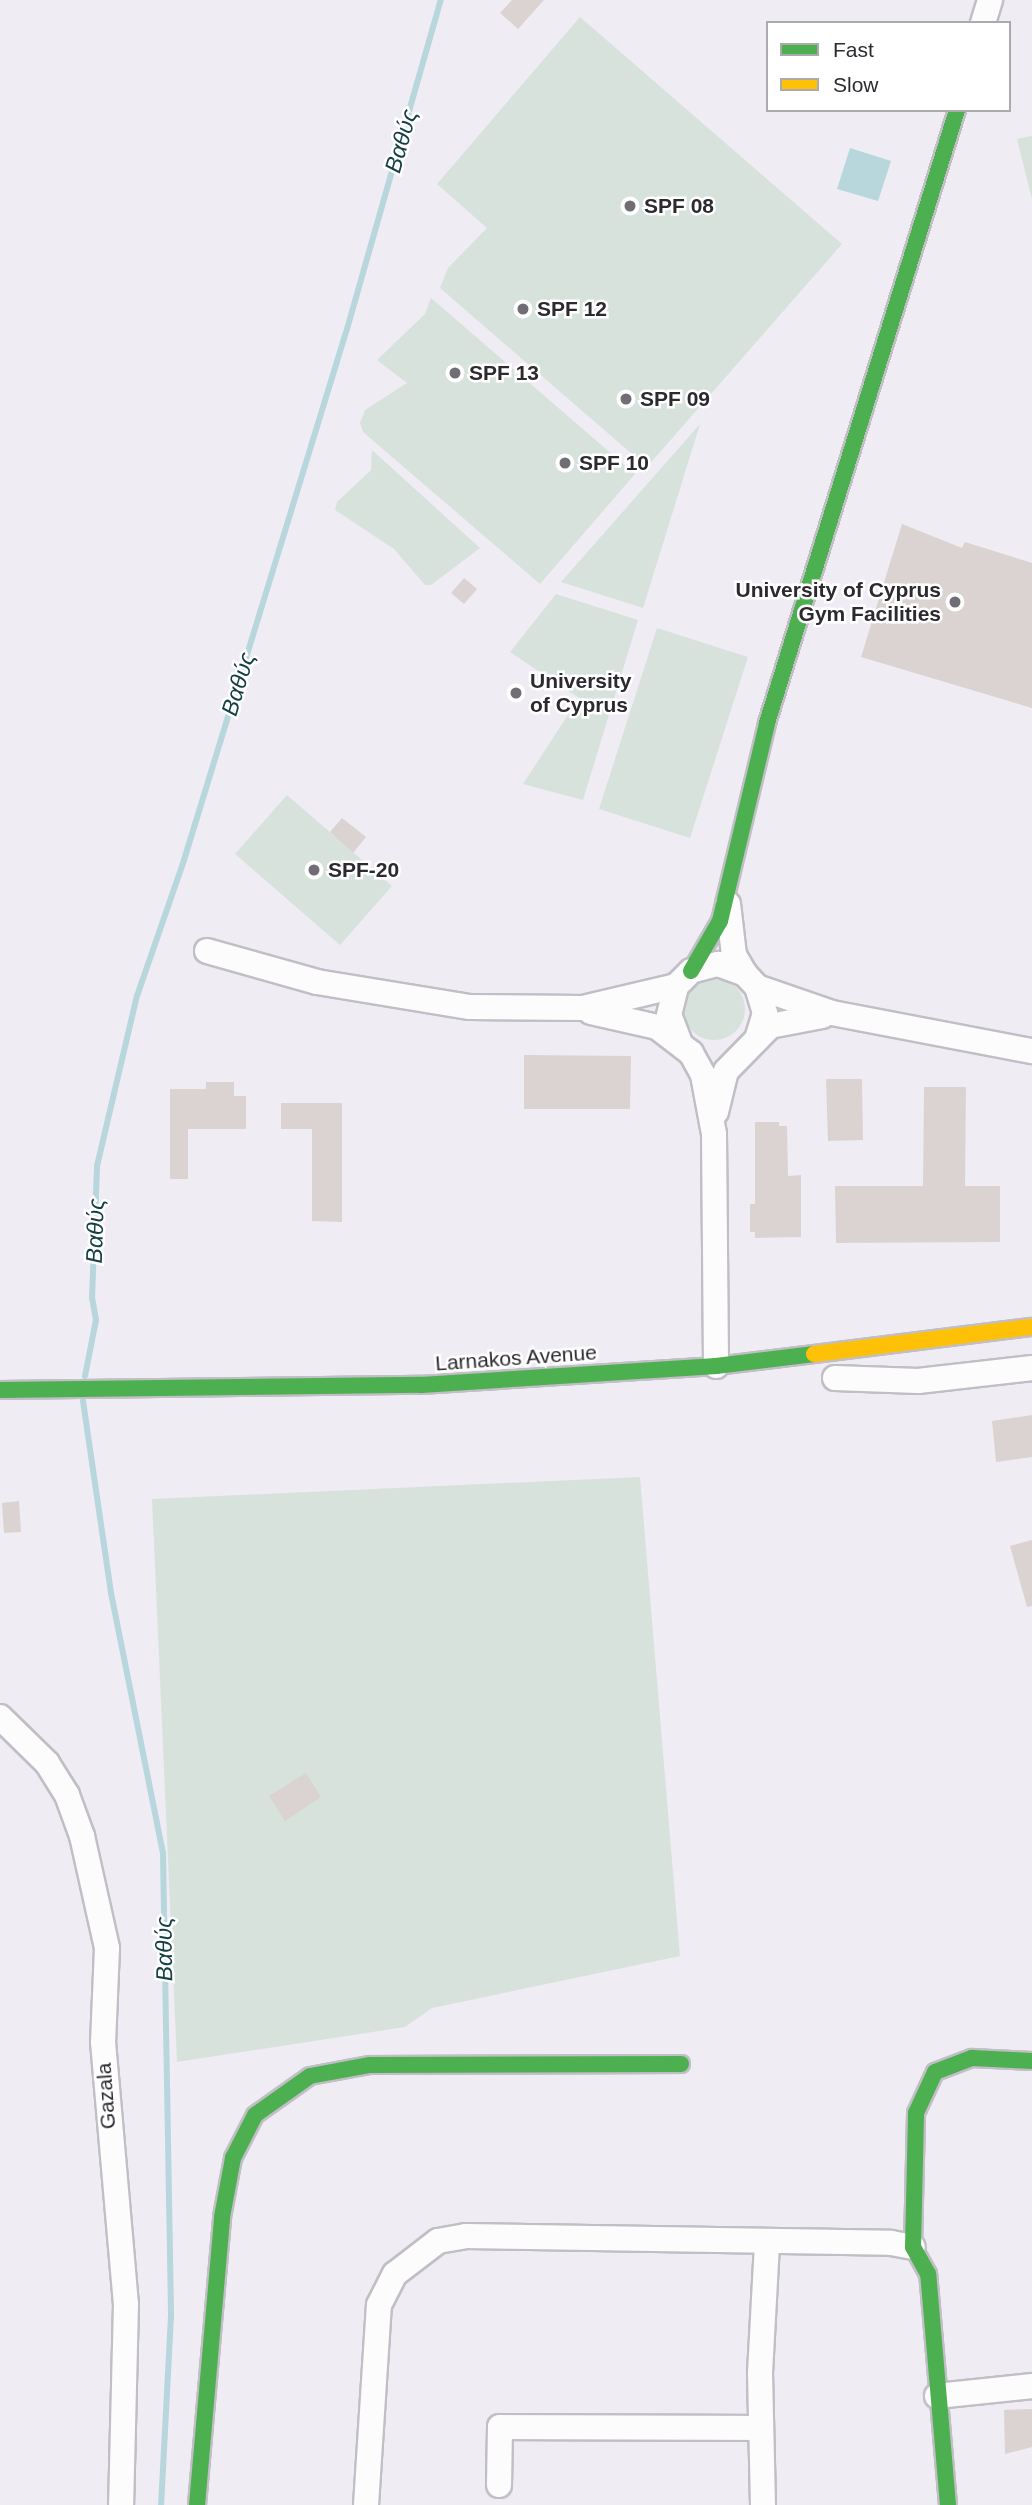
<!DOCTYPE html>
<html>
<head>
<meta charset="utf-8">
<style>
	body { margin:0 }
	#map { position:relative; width:1032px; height:2505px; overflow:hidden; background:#efecf4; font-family:Helvetica,sans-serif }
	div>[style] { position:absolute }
	.green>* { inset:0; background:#d7e2dd }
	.round { border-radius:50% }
	.water>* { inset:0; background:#b8d7dc }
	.stream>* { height:6px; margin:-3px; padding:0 3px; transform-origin:3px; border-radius:3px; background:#b8d7dc }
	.building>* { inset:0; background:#dad3d2 }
	.roads { filter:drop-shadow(2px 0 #c1bfc5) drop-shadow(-2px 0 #c1bfc5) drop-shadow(0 2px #c1bfc5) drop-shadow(0 -2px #c1bfc5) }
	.street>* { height:24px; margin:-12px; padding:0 12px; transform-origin:12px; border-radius:12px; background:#fdfcfd }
	.fast>* { height:16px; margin:-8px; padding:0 8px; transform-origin:8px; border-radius:8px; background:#4caf50 }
	.slow>* { height:16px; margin:-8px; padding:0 8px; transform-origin:8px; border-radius:8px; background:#ffc107 }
	.dots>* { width:19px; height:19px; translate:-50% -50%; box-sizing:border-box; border:4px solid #fff; border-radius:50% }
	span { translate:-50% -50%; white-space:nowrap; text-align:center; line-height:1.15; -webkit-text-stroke:5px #fff; paint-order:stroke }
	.poi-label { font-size:21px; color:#2c2a2f; font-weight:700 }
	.left { translate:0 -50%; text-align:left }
	.right { translate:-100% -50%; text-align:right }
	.street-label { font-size:21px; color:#2c2a2f }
	.water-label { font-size:23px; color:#154043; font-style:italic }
	.legend { position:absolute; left:766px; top:21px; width:245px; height:91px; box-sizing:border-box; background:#fff; border:2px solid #abaaac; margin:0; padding:9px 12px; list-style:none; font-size:21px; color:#2c2a2f }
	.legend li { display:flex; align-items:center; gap:14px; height:35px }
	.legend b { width:35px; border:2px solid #abaaac }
</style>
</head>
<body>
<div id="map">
	<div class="green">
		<div style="clip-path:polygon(580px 17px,842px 244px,647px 467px,440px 288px,448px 268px,487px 228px,437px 184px)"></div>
		<div style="clip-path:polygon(1032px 136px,1032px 199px,1017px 139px)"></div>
		<div style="clip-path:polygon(431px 298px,635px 474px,540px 584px,363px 432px,360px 423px,365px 410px,407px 383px,377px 360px,425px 314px)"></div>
		<div style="clip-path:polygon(700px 424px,643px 608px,561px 582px)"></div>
		<div style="clip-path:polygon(372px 450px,480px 548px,431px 585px,425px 585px,394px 549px,335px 510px,337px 502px,371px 470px)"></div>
		<div style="clip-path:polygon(556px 594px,638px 620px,583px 800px,523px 784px,579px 698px,510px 652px)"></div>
		<div style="clip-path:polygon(657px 628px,748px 657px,690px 838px,599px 809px)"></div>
		<div style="clip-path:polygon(287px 795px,392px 886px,340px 945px,235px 854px)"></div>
		<div class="round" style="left:683px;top:978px;width:62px;height:62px"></div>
		<div style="clip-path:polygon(640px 1477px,680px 1956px,432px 2008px,405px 2027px,177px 2062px,152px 1499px)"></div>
	</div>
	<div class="water">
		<div style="clip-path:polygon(850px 148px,891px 161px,878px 201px,837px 189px)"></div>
	</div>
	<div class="stream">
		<div style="left:85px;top:1376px;width:57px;rotate:-78.9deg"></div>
		<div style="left:96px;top:1320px;width:22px;rotate:-100deg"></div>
		<div style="left:92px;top:1298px;width:132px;rotate:-87.8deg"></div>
		<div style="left:97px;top:1166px;width:175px;rotate:-76.8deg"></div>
		<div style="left:137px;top:996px;width:144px;rotate:-70.9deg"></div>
		<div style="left:184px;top:860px;width:555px;rotate:-72.94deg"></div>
		<div style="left:347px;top:329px;width:342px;rotate:-74.1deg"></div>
		<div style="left:83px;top:1401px;width:194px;rotate:81.7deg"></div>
		<div style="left:111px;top:1593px;width:266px;rotate:78.7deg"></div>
		<div style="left:163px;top:1854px;width:462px;rotate:89deg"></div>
		<div style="left:171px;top:2316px;width:189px;rotate:93deg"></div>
	</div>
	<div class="building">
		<div style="clip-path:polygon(512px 0,544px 0,518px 29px,500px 13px)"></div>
		<div style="clip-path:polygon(902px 524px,962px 548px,965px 542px,1032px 563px,1032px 708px,861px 657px)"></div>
		<div style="clip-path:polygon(464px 578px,477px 589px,464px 604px,451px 593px)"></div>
		<div style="clip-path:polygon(342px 818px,366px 837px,353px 853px,330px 832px)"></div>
		<div style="clip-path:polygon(524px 1055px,631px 1056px,630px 1109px,524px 1109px)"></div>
		<div style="clip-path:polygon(826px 1079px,862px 1079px,863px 1140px,828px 1141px)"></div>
		<div style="clip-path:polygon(206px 1082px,234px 1082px,234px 1096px,246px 1096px,246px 1129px,188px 1129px,188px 1179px,170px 1179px,170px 1089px,206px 1089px)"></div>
		<div style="clip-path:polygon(924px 1087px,966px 1087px,965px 1186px,1000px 1186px,1000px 1242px,836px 1243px,835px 1186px,923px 1186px)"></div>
		<div style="clip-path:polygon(281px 1103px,342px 1103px,342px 1222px,312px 1221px,312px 1129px,281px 1129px)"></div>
		<div style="clip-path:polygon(755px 1122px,779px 1122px,779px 1126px,787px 1126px,788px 1176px,801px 1175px,801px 1237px,755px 1238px,755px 1232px,750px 1232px,750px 1204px,755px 1204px)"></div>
		<div style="clip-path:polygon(1032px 1415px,1032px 1457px,996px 1462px,992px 1421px)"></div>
		<div style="clip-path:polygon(19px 1501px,21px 1532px,4px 1533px,2px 1503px)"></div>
		<div style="clip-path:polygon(1032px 1540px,1032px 1606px,1027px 1607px,1010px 1546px)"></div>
		<div style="clip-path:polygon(306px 1773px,321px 1797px,285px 1821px,269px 1796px)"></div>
		<div style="clip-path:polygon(1032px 2409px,1032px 2447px,1005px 2454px,1004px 2410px)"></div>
	</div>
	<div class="roads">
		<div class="street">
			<div style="left:983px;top:23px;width:24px;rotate:-73deg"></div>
			<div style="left:728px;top:904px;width:51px;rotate:83.3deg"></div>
			<div style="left:734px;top:955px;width:22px;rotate:60deg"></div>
			<div style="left:207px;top:951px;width:114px;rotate:15.7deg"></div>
			<div style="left:317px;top:982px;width:155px;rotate:9.3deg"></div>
			<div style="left:470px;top:1007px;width:113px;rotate:0.5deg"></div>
			<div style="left:583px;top:1008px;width:96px;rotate:-13.3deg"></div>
			<div style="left:757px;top:987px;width:79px;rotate:19.1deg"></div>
			<div style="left:832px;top:1013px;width:204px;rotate:10.8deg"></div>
			<div style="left:591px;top:1012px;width:68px;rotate:12.8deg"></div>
			<div style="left:657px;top:1027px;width:43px;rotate:37.4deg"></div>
			<div style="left:691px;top:1053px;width:25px;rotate:61deg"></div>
			<div style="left:703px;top:1075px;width:60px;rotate:79.4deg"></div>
			<div style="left:714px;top:1134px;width:232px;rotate:89.5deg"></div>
			<div style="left:680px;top:1043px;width:30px;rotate:-111deg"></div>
			<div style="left:669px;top:1015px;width:30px;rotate:-76deg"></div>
			<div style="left:676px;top:986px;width:21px;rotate:-45deg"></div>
			<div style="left:691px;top:971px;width:28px;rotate:-15deg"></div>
			<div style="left:718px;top:964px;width:29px;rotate:20deg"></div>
			<div style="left:745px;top:974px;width:18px;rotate:47deg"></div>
			<div style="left:757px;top:987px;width:27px;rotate:73deg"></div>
			<div style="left:765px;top:1013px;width:27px;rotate:107deg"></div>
			<div style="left:716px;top:1112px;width:42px;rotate:-76.3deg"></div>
			<div style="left:726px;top:1071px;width:63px;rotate:-45.6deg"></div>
			<div style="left:770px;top:1026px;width:53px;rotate:-10.9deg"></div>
			<div style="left:835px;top:1378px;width:83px;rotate:2.1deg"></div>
			<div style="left:918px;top:1381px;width:115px;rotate:-6.5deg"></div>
			<div style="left:0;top:1717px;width:66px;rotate:44.4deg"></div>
			<div style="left:47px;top:1763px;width:38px;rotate:58deg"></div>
			<div style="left:67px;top:1795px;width:44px;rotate:69.9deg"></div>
			<div style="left:82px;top:1836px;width:115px;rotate:77.4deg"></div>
			<div style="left:107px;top:1948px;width:94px;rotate:92.4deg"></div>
			<div style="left:103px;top:2042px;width:263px;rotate:85deg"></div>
			<div style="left:126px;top:2304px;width:201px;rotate:91.4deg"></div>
			<div style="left:937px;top:2396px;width:96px;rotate:-6deg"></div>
			<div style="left:499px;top:2485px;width:58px;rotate:-89deg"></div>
			<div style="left:500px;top:2427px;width:261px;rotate:0.2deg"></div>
			<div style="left:366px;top:2505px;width:200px;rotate:-86.3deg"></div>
			<div style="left:379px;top:2305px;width:35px;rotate:-63deg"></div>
			<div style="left:395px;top:2274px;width:54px;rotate:-37.5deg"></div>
			<div style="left:438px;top:2241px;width:28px;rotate:-10deg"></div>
			<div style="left:466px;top:2236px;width:425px;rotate:0.9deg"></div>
			<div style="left:891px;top:2243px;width:22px;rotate:10deg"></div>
			<div style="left:763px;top:2505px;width:132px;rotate:-91.3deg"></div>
			<div style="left:760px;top:2373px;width:131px;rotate:-86.9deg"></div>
		</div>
		<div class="fast">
			<div style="left:691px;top:971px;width:58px;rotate:-59.9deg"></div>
			<div style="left:720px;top:921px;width:204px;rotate:-76.6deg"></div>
			<div style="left:767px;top:723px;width:642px;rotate:-72.78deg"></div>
			<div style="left:0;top:1390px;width:421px;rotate:-0.7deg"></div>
			<div style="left:421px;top:1385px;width:296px;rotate:-3.7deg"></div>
			<div style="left:716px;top:1366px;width:99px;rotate:-7deg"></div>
			<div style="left:197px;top:2505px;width:289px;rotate:-85deg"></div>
			<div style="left:222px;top:2217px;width:60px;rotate:-79.4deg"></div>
			<div style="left:233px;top:2158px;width:48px;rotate:-62.9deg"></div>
			<div style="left:255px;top:2115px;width:67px;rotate:-35.3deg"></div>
			<div style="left:310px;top:2076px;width:61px;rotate:-10.4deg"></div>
			<div style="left:370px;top:2065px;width:311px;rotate:-0.2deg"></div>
			<div style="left:948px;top:2505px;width:232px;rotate:-94.9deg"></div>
			<div style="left:928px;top:2274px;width:31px;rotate:-119deg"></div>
			<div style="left:913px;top:2247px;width:134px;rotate:-88.7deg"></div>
			<div style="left:916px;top:2113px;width:45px;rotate:-65.1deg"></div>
			<div style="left:935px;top:2072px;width:40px;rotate:-21deg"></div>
			<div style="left:972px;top:2058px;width:60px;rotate:2.9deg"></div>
		</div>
		<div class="slow">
			<div style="left:814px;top:1354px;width:220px;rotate:-7.1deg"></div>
		</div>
	</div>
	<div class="dots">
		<div style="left:630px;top:206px;background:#706e74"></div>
		<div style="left:523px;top:309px;background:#706e74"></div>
		<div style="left:455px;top:373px;background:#706e74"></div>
		<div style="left:626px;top:399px;background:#706e74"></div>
		<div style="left:565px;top:463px;background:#706e74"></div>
		<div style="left:955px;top:602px;background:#706e74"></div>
		<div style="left:516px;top:693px;background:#706e74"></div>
		<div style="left:314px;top:870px;background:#706e74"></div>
	</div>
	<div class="poi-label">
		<span class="left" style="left:644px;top:206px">SPF 08</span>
		<span class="left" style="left:537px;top:309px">SPF 12</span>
		<span class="left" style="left:469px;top:373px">SPF 13</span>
		<span class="left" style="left:640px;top:399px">SPF 09</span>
		<span class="left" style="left:579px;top:463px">SPF 10</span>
		<span class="right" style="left:941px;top:602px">University of Cyprus<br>Gym Facilities</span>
		<span class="left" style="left:530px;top:693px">University<br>of Cyprus</span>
		<span class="left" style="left:328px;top:870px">SPF-20</span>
	</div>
	<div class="street-label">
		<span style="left:516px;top:1358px;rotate:-4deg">Larnakos Avenue</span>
		<span style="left:106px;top:2096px;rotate:-94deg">Gazala</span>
	</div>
	<div class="water-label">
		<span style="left:401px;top:141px;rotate:-74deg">Βαθύς</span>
		<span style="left:238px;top:684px;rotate:-73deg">Βαθύς</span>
		<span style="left:95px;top:1231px;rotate:-88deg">Βαθύς</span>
		<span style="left:164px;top:1949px;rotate:-91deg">Βαθύς</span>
	</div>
	<ul class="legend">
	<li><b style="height:9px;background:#4caf50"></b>Fast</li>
	<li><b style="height:9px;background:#ffc107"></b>Slow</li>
	</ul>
</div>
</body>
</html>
